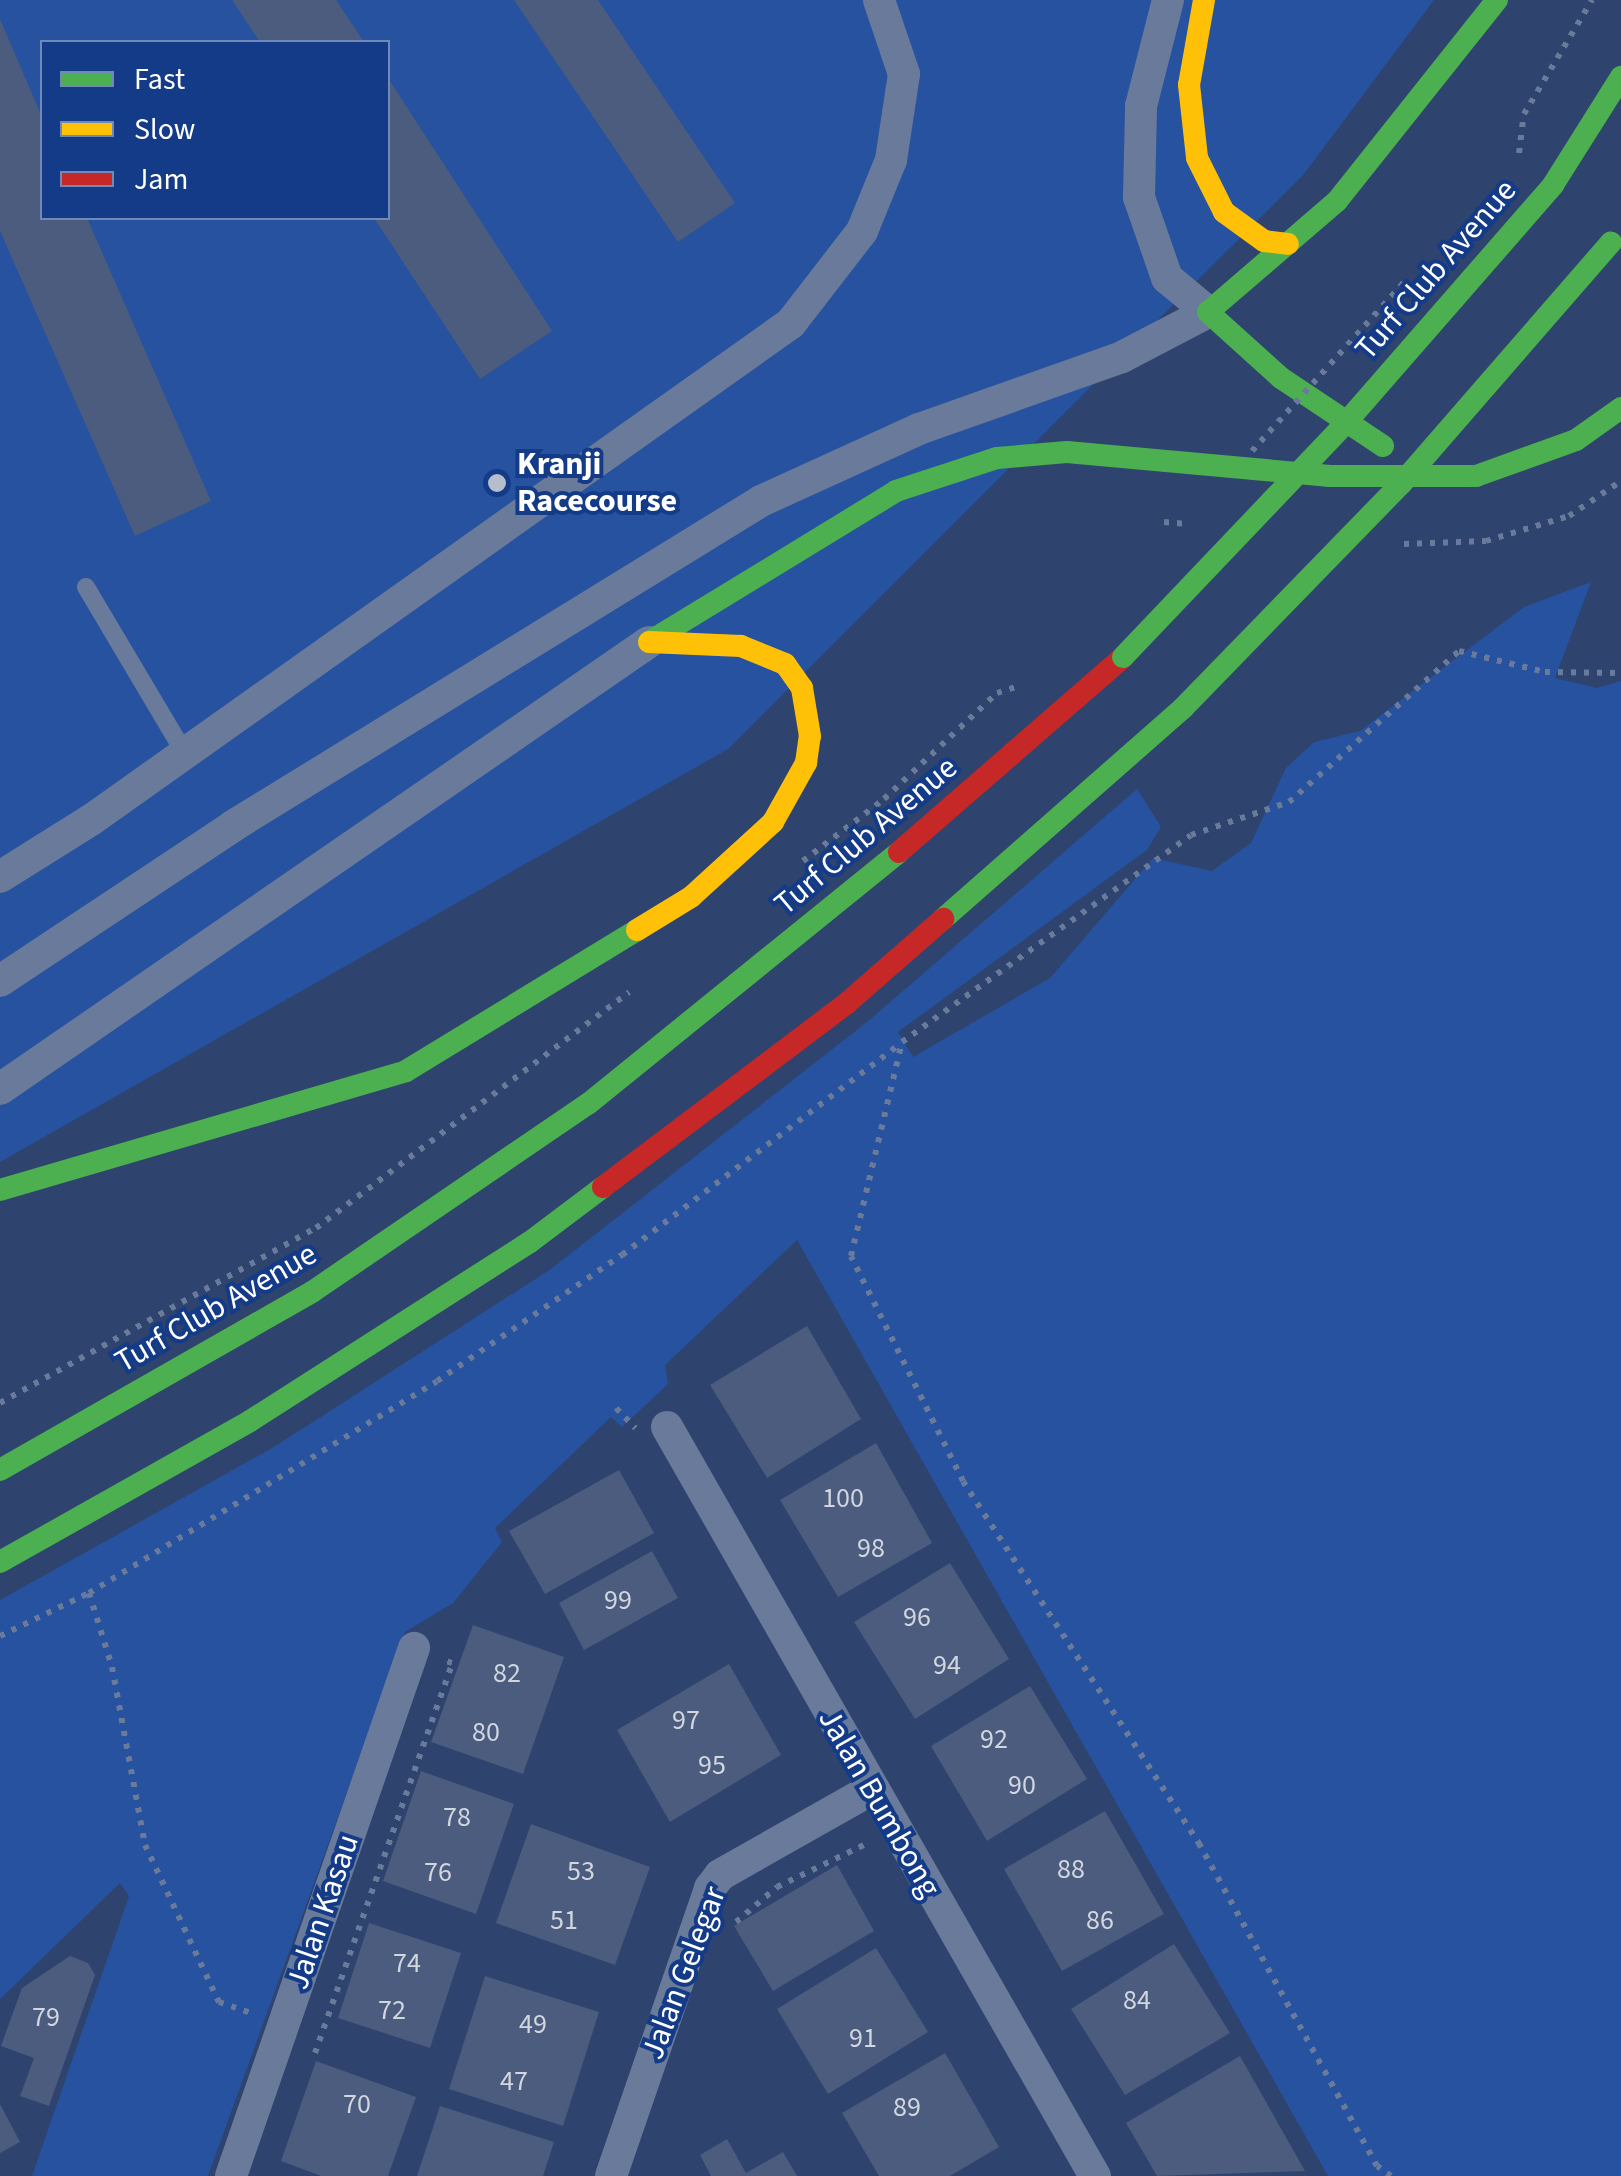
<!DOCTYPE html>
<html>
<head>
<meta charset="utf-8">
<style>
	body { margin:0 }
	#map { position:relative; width:1621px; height:2176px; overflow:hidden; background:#2e436d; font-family:"Source Sans 3",sans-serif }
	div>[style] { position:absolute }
	.green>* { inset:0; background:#26529f }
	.building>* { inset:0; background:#4b5c7e }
	.path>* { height:6px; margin-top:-3px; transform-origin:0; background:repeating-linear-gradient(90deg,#6a7a9b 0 5px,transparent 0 13px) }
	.lane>* { height:18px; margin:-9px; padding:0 9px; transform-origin:9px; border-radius:9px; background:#6a7a9b }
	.street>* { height:32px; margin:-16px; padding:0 16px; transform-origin:16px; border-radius:16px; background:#6a7a9b }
	.fast>* { height:22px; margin:-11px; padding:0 11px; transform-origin:11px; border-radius:11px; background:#4caf50 }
	.slow>* { height:22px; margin:-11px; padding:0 11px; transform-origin:11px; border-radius:11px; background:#ffc107 }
	.jam>* { height:22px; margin:-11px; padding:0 11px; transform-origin:11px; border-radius:11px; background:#c62828 }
	.path-bridge>* { height:6px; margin-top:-3px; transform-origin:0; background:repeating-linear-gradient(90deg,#6a7a9b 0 5px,transparent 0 13px) }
	.fast-bridge>* { height:22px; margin:-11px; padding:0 11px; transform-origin:11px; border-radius:11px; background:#4caf50 }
	.dots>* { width:28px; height:28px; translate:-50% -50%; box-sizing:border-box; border:5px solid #133b88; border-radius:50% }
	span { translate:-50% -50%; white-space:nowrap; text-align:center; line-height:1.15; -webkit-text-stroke:8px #133b88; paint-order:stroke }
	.number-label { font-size:28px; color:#d2d6df }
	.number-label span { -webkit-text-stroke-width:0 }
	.street-label { font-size:32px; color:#fff }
	.poi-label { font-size:32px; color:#fff; font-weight:700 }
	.left { translate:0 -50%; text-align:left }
	.legend { position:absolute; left:40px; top:40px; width:350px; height:180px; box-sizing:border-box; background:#133b88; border:2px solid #7189b8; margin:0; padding:12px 18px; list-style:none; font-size:30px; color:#fff }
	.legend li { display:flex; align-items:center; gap:20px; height:50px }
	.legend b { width:50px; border:2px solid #7189b8 }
</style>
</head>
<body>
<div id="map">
	<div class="green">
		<div style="clip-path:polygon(evenodd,0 0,1434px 0,1304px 174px,728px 749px,0 1162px,0 0,42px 42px,388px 42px,388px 218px,42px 218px,42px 42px)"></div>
		<div style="clip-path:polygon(1591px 582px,1555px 678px,1597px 688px,1621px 681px,1621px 2176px,1328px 2176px,797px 1240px,665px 1365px,668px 1384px,622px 1427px,611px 1417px,495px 1528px,502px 1542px,453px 1603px,405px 1632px,208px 2176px,32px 2176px,129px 1896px,120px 1883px,0 1999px,0 1600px,274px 1447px,551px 1269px,867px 1022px,1137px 789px,1161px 827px,1147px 850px,898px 1032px,913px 1057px,1050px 978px,1153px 858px,1212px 871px,1251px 843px,1286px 768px,1314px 742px,1360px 731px,1524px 607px)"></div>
	</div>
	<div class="building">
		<div style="clip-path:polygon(232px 0,336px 0,364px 42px,260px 42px)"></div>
		<div style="clip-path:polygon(514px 0,598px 0,735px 203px,678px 242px)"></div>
		<div style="clip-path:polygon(0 19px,42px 117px,42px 218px,87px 218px,211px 501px,135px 536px,0 231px)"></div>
		<div style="clip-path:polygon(388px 78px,552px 331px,480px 379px,374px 218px,388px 218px)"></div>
		<div style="clip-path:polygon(807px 1326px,861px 1419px,767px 1478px,710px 1385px)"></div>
		<div style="clip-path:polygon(876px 1443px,932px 1543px,838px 1597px,780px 1500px)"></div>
		<div style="clip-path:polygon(619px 1470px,654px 1533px,545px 1594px,509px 1531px)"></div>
		<div style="clip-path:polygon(652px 1551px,678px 1598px,584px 1650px,559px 1603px)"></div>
		<div style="clip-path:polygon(950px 1563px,1009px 1659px,915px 1719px,854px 1622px)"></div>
		<div style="clip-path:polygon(473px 1625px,564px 1657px,523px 1774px,431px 1742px)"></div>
		<div style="clip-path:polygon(729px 1664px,781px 1755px,670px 1822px,617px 1730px)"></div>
		<div style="clip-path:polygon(1030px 1686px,1087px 1779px,987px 1841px,931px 1746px)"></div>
		<div style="clip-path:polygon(421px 1771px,514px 1804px,476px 1914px,383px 1881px)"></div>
		<div style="clip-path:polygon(1105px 1811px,1164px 1914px,1062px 1971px,1004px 1869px)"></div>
		<div style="clip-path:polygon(531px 1824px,650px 1867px,615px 1965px,496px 1923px)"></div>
		<div style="clip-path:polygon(837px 1865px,874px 1931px,773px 1991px,734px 1926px)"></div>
		<div style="clip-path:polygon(369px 1923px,461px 1953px,430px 2048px,338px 2018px)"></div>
		<div style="clip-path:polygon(1174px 1944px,1230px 2033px,1125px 2095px,1071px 2009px)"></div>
		<div style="clip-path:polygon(876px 1948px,928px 2032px,828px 2094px,777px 2009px)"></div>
		<div style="clip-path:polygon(70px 1956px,88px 1963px,95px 1975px,49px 2106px,20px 2096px,34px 2058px,1px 2046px,22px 1988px)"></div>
		<div style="clip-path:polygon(485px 1976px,599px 2012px,563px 2126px,449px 2089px)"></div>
		<div style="clip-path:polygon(945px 2053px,999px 2147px,950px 2176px,879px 2176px,842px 2113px)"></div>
		<div style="clip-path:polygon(1240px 2056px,1305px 2171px,1157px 2176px,1126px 2123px)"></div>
		<div style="clip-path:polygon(316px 2061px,416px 2097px,388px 2176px,321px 2176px,281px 2161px)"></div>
		<div style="clip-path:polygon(0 2104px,20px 2142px,0 2153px)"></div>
		<div style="clip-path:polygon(440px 2106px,554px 2142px,543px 2176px,417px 2176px)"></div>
		<div style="clip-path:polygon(727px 2139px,746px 2173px,783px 2152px,797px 2176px,711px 2176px,700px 2155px)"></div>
	</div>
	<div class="path">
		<div style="left:1519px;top:153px;width:39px;rotate:-83deg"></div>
		<div style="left:1524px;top:114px;width:133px;rotate:-59.2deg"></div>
		<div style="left:1164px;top:522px;width:24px;rotate:5deg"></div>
		<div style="left:1404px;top:544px;width:82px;rotate:-2.1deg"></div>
		<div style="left:1486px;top:541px;width:87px;rotate:-16.8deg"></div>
		<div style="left:1569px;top:516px;width:63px;rotate:-33.9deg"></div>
		<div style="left:803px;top:861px;width:102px;rotate:-37.4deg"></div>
		<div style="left:884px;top:799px;width:155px;rotate:-43.2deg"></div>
		<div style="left:997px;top:693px;width:25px;rotate:-18deg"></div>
		<div style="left:0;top:1403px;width:361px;rotate:-29deg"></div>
		<div style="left:316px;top:1228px;width:392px;rotate:-37deg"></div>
		<div style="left:616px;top:1408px;width:28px;rotate:46deg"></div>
		<div style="left:89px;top:1593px;width:77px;rotate:72.7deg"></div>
		<div style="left:112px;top:1667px;width:181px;rotate:79.5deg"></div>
		<div style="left:145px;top:1845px;width:174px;rotate:64.8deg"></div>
		<div style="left:219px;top:2002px;width:37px;rotate:19deg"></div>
		<div style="left:0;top:1636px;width:99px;rotate:-25.8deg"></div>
		<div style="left:89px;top:1593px;width:407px;rotate:-31.3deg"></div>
		<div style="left:437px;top:1381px;width:224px;rotate:-34.3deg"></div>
		<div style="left:622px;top:1255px;width:350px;rotate:-37.2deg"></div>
		<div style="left:736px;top:1922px;width:54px;rotate:-40.5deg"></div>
		<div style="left:777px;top:1887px;width:99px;rotate:-25.8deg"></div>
		<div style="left:315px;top:2053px;width:413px;rotate:-70.6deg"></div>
		<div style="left:452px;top:1663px;width:9px;rotate:-162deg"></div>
		<div style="left:1391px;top:2176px;width:17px;rotate:-144deg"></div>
		<div style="left:1377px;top:2166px;width:367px;rotate:-118.9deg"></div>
		<div style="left:1200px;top:1845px;width:434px;rotate:-123.1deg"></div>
		<div style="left:963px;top:1481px;width:251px;rotate:-116.5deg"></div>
		<div style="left:851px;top:1256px;width:220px;rotate:-76.6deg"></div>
		<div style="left:902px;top:1042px;width:355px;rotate:-35.6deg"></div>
		<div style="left:1191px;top:835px;width:103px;rotate:-18.6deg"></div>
		<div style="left:1289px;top:802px;width:227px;rotate:-41.6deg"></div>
		<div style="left:1459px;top:651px;width:89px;rotate:13.7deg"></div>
		<div style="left:1545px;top:672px;width:76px;rotate:0.8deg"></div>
	</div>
	<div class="lane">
		<div style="left:86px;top:587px;width:194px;rotate:59.3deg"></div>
	</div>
	<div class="street">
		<div style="left:0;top:877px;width:107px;rotate:-32.1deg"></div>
		<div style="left:91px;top:820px;width:858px;rotate:-35.37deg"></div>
		<div style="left:791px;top:323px;width:116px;rotate:-52.3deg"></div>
		<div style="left:862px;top:231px;width:77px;rotate:-67.8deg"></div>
		<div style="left:891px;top:160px;width:87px;rotate:-81.4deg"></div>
		<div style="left:904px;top:74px;width:78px;rotate:-108.7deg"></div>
		<div style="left:0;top:981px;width:280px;rotate:-33.6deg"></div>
		<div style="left:233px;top:826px;width:620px;rotate:-31.61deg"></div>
		<div style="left:761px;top:501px;width:174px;rotate:-24.5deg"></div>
		<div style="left:919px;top:429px;width:215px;rotate:-19.5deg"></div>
		<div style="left:1122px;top:357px;width:97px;rotate:-27.6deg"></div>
		<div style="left:1208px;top:312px;width:53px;rotate:-140.3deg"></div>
		<div style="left:1167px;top:278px;width:86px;rotate:-109.1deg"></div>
		<div style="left:1139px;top:197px;width:91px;rotate:-88.7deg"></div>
		<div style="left:1141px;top:106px;width:109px;rotate:-75.7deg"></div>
		<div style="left:0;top:1089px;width:788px;rotate:-34.56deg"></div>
		<div style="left:667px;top:1427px;width:863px;rotate:60.26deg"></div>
		<div style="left:231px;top:2176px;width:559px;rotate:-70.88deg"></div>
		<div style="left:611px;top:2176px;width:305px;rotate:-71deg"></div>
		<div style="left:710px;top:1888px;width:16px;rotate:-52deg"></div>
		<div style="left:720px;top:1875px;width:172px;rotate:-29.5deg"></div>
	</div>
	<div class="fast">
		<div style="left:1553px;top:185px;width:128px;rotate:-57.8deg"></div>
		<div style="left:1383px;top:446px;width:123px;rotate:-146.3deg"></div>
		<div style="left:1281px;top:378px;width:98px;rotate:-137.9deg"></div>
		<div style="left:1208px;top:312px;width:170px;rotate:-40.7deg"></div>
		<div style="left:1337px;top:201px;width:257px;rotate:-51.5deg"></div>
		<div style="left:649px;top:642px;width:289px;rotate:-31.4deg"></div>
		<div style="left:896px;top:491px;width:106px;rotate:-18.1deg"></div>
		<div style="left:997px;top:458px;width:70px;rotate:-4.9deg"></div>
		<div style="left:1067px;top:452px;width:264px;rotate:5.2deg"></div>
		<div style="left:1330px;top:476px;width:146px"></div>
		<div style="left:1476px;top:476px;width:106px;rotate:-19.8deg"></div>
		<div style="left:1576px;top:440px;width:55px;rotate:-35.4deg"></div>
		<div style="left:943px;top:919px;width:320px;rotate:-41.3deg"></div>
		<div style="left:0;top:1190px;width:423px;rotate:-16.3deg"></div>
		<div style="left:406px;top:1071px;width:271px;rotate:-31.4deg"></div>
		<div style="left:0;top:1470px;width:359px;rotate:-29.7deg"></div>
		<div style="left:312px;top:1292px;width:334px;rotate:-34.3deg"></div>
		<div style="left:588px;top:1104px;width:400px;rotate:-39deg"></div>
		<div style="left:0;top:1562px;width:287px;rotate:-29.4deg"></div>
		<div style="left:250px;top:1421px;width:332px;rotate:-32.6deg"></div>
		<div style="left:530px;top:1242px;width:91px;rotate:-37deg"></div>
	</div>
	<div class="slow">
		<div style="left:1204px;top:0;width:86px;rotate:100deg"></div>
		<div style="left:1189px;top:85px;width:73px;rotate:83.7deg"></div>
		<div style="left:1197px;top:158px;width:60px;rotate:63.4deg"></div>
		<div style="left:1224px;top:212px;width:49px;rotate:35.9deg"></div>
		<div style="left:1264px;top:241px;width:24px;rotate:7deg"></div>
		<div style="left:637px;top:930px;width:63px;rotate:-31.4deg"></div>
		<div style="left:691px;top:897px;width:111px;rotate:-42.4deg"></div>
		<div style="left:773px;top:822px;width:68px;rotate:-60.8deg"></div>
		<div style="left:806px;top:763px;width:27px;rotate:-82deg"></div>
		<div style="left:810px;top:736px;width:49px;rotate:-99.5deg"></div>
		<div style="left:802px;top:688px;width:29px;rotate:-125deg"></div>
		<div style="left:785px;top:664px;width:48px;rotate:-157.8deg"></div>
		<div style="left:741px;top:646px;width:92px;rotate:-177.5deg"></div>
	</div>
	<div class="jam">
		<div style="left:899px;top:852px;width:297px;rotate:-41deg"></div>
		<div style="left:603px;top:1187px;width:306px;rotate:-37deg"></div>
		<div style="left:847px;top:1003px;width:128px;rotate:-41.2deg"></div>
	</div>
	<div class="path-bridge">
		<div style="left:1252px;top:451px;width:227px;rotate:-48deg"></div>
	</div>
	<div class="fast-bridge">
		<div style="left:1123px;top:657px;width:319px;rotate:-46.4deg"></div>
		<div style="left:1343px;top:426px;width:320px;rotate:-48.9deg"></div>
		<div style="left:1183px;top:708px;width:313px;rotate:-45.8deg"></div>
		<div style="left:1401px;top:484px;width:320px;rotate:-49deg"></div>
	</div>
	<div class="dots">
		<div style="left:497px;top:483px;background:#b6bdcc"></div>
	</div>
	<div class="number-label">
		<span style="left:843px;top:1498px">100</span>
		<span style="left:871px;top:1548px">98</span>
		<span style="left:618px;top:1600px">99</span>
		<span style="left:917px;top:1617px">96</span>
		<span style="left:947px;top:1665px">94</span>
		<span style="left:507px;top:1673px">82</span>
		<span style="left:686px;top:1720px">97</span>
		<span style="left:486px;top:1732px">80</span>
		<span style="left:994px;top:1739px">92</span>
		<span style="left:712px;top:1765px">95</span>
		<span style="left:1022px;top:1785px">90</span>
		<span style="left:457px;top:1817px">78</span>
		<span style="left:1071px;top:1869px">88</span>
		<span style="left:581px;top:1871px">53</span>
		<span style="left:438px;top:1872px">76</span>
		<span style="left:564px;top:1920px">51</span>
		<span style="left:1100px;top:1920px">86</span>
		<span style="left:407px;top:1963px">74</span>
		<span style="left:1137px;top:2000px">84</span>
		<span style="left:392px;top:2010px">72</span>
		<span style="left:46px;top:2017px">79</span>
		<span style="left:533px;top:2024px">49</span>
		<span style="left:863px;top:2038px">91</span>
		<span style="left:514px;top:2081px">47</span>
		<span style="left:357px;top:2104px">70</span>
		<span style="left:907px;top:2107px">89</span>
	</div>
	<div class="street-label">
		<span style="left:1436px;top:270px;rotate:-49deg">Turf Club Avenue</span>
		<span style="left:866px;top:836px;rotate:-40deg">Turf Club Avenue</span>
		<span style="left:216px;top:1308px;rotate:-30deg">Turf Club Avenue</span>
		<span style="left:879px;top:1803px;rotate:60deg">Jalan Bumbong</span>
		<span style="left:323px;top:1912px;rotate:-71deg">Jalan Kasau</span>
		<span style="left:684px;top:1973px;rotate:-69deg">Jalan Gelegar</span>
	</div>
	<div class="poi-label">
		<span class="left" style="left:517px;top:483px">Kranji<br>Racecourse</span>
	</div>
	<ul class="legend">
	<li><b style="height:12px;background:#4caf50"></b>Fast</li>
	<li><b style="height:12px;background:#ffc107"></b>Slow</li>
	<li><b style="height:12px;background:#c62828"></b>Jam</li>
	</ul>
</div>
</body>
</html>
